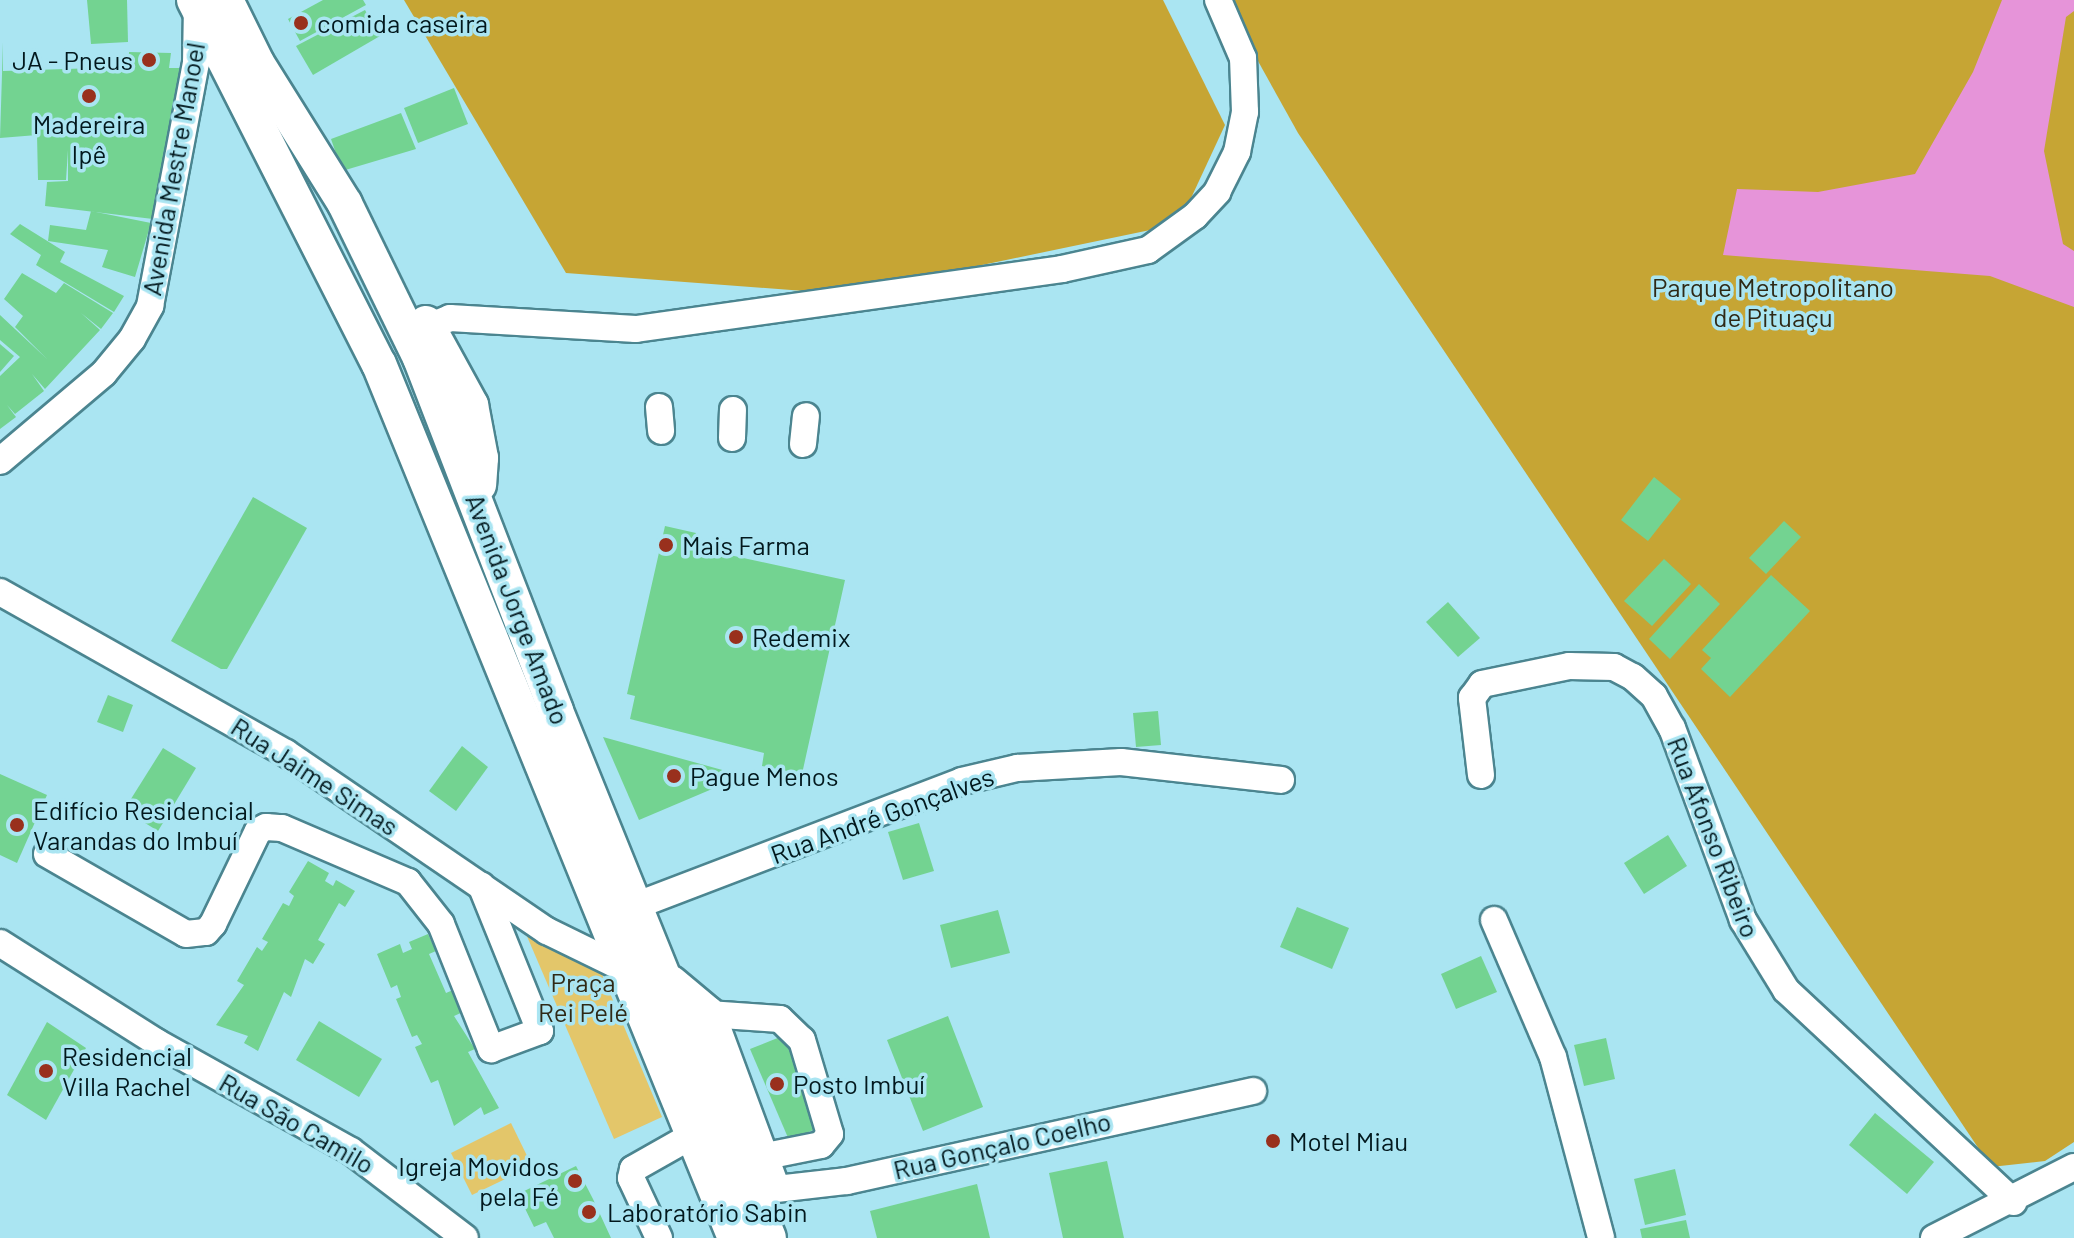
<!DOCTYPE html>
<html>
<head>
<meta charset="utf-8">
<style>
	body { margin:0 }
	#map { position:relative; width:2074px; height:1238px; overflow:hidden; background:#aae5f2; font-family:Barlow,sans-serif }
	div>[style] { position:absolute }
	.green>* { inset:0; background:#e3c66a }
	.forest>* { inset:0; background:#c6a534 }
	.water>* { inset:0; background:#e694d9 }
	.building>* { inset:0; background:#73d391 }
	.roads { filter:drop-shadow(2px 0 #4b8590) drop-shadow(-2px 0 #4b8590) drop-shadow(0 2px #4b8590) drop-shadow(0 -2px #4b8590) }
	.minor>* { height:26px; margin:-13px; padding:0 13px; transform-origin:13px; border-radius:13px; background:#fff }
	.major>* { height:34px; margin:-17px; padding:0 17px; transform-origin:17px; border-radius:17px; background:#fff }
	.dots>* { width:22px; height:22px; translate:-50% -50%; box-sizing:border-box; border:4px solid #aae5f2; border-radius:50% }
	span { translate:-50% -50%; white-space:nowrap; text-align:center; line-height:1.15; -webkit-text-stroke:7px #aae5f2; paint-order:stroke }
	.poi-label { font-size:26px; color:#02181d }
	.left { translate:0 -50%; text-align:left }
	.right { translate:-100% -50%; text-align:right }
	.street-label { font-size:26px; color:#02181d }
	.park-label { font-size:26px; color:#2f2916 }
</style>
</head>
<body>
<div id="map">
	<div class="green">
		<div style="clip-path:polygon(523px 927px,599px 967px,662px 1117px,614px 1139px)"></div>
		<div style="clip-path:polygon(511px 1123px,532px 1166px,472px 1195px,451px 1153px)"></div>
	</div>
	<div class="forest">
		<div style="clip-path:polygon(404px 0,1163px 0,1225px 125px,1179px 224px,843px 294px,566px 273px)"></div>
		<div style="clip-path:polygon(1224px 0,2074px 0,2074px 1142px,2045px 1161px,1991px 1167px,1298px 133px)"></div>
	</div>
	<div class="water">
		<div style="clip-path:polygon(2002px 0,2074px 0,2074px 11px,2066px 17px,2044px 151px,2063px 244px,2074px 251px,2074px 307px,1990px 276px,1723px 255px,1737px 189px,1818px 192px,1915px 174px,1973px 72px)"></div>
	</div>
	<div class="building">
		<div style="clip-path:polygon(87px 0,127px 0,128px 42px,91px 44px)"></div>
		<div style="clip-path:polygon(323px 0,363px 0,366px 5px,300px 41px,288px 19px)"></div>
		<div style="clip-path:polygon(365px 10px,380px 36px,313px 75px,296px 46px)"></div>
		<div style="clip-path:polygon(3px 42px,3px 71px,128px 67px,129px 52px,171px 53px,169px 68px,181px 68px,153px 219px,45px 206px,47px 182px,68px 181px,68px 150px,66px 180px,38px 180px,37px 135px,0 138px)"></div>
		<div style="clip-path:polygon(454px 88px,468px 124px,418px 143px,404px 108px)"></div>
		<div style="clip-path:polygon(401px 113px,416px 149px,342px 171px,331px 139px)"></div>
		<div style="clip-path:polygon(91px 211px,151px 223px,135px 277px,102px 267px,108px 250px,48px 241px,50px 225px,86px 230px)"></div>
		<div style="clip-path:polygon(20px 224px,65px 252px,60px 262px,124px 296px,114px 312px,36px 265px,41px 255px,10px 234px)"></div>
		<div style="clip-path:polygon(22px 273px,56px 293px,64px 283px,113px 313px,101px 329px,81px 313px,100px 330px,45px 389px,32px 374px,44px 391px,15px 414px,7px 405px,16px 417px,0 429px,0 376px,20px 357px,0 340px,0 315px,47px 359px,15px 327px,23px 316px,4px 299px)"></div>
		<div style="clip-path:polygon(0 344px,14px 356px,0 372px)"></div>
		<div style="clip-path:polygon(1654px 477px,1681px 499px,1648px 541px,1621px 520px)"></div>
		<div style="clip-path:polygon(253px 497px,307px 528px,227px 669px,221px 669px,171px 641px)"></div>
		<div style="clip-path:polygon(1784px 521px,1801px 537px,1766px 574px,1749px 558px)"></div>
		<div style="clip-path:polygon(665px 526px,696px 533px,693px 547px,845px 580px,802px 774px,762px 766px,764px 753px,630px 719px,635px 696px,627px 694px)"></div>
		<div style="clip-path:polygon(1664px 559px,1691px 584px,1652px 626px,1624px 601px)"></div>
		<div style="clip-path:polygon(1771px 575px,1810px 611px,1730px 697px,1701px 669px,1711px 658px,1702px 650px)"></div>
		<div style="clip-path:polygon(1699px 584px,1720px 604px,1670px 659px,1649px 639px)"></div>
		<div style="clip-path:polygon(1448px 602px,1480px 638px,1458px 657px,1426px 622px)"></div>
		<div style="clip-path:polygon(108px 695px,133px 705px,123px 732px,97px 722px)"></div>
		<div style="clip-path:polygon(1158px 711px,1161px 745px,1136px 747px,1133px 713px)"></div>
		<div style="clip-path:polygon(603px 737px,726px 771px,731px 781px,639px 820px)"></div>
		<div style="clip-path:polygon(462px 746px,488px 767px,456px 811px,429px 791px)"></div>
		<div style="clip-path:polygon(163px 748px,196px 768px,158px 831px,124px 810px)"></div>
		<div style="clip-path:polygon(0 774px,47px 795px,17px 863px,0 855px)"></div>
		<div style="clip-path:polygon(919px 823px,934px 871px,903px 880px,888px 832px)"></div>
		<div style="clip-path:polygon(1668px 835px,1687px 866px,1644px 894px,1624px 863px)"></div>
		<div style="clip-path:polygon(308px 861px,329px 873px,325px 881px,333px 886px,336px 880px,355px 891px,345px 907px,339px 903px,318px 940px,325px 944px,313px 964px,305px 959px,291px 997px,284px 992px,258px 1051px,244px 1043px,248px 1036px,216px 1025px,244px 985px,237px 981px,257px 947px,262px 951px,268px 942px,262px 939px,283px 903px,289px 906px,294px 896px,289px 892px)"></div>
		<div style="clip-path:polygon(1297px 907px,1349px 928px,1332px 969px,1280px 947px)"></div>
		<div style="clip-path:polygon(998px 910px,1010px 953px,951px 968px,940px 925px)"></div>
		<div style="clip-path:polygon(428px 934px,436px 951px,429px 954px,446px 993px,453px 990px,463px 1012px,454px 1016px,475px 1049px,468px 1052px,499px 1108px,484px 1115px,481px 1107px,454px 1126px,438px 1080px,431px 1083px,415px 1047px,422px 1044px,417px 1035px,412px 1037px,396px 999px,401px 997px,397px 985px,391px 988px,377px 954px,400px 944px,403px 953px,412px 949px,409px 942px)"></div>
		<div style="clip-path:polygon(1481px 956px,1497px 992px,1456px 1009px,1441px 974px)"></div>
		<div style="clip-path:polygon(948px 1016px,983px 1107px,923px 1131px,887px 1040px)"></div>
		<div style="clip-path:polygon(319px 1021px,382px 1059px,359px 1097px,296px 1060px)"></div>
		<div style="clip-path:polygon(47px 1022px,86px 1048px,46px 1120px,7px 1095px)"></div>
		<div style="clip-path:polygon(785px 1035px,823px 1126px,789px 1140px,750px 1049px)"></div>
		<div style="clip-path:polygon(1606px 1038px,1615px 1079px,1584px 1086px,1574px 1045px)"></div>
		<div style="clip-path:polygon(1875px 1113px,1934px 1162px,1907px 1194px,1849px 1145px)"></div>
		<div style="clip-path:polygon(1107px 1161px,1124px 1238px,1063px 1238px,1049px 1173px)"></div>
		<div style="clip-path:polygon(576px 1166px,593px 1199px,611px 1238px,554px 1238px,546px 1222px,534px 1227px,518px 1194px)"></div>
		<div style="clip-path:polygon(1675px 1169px,1686px 1215px,1645px 1225px,1634px 1179px)"></div>
		<div style="clip-path:polygon(977px 1184px,990px 1238px,877px 1238px,870px 1211px)"></div>
		<div style="clip-path:polygon(1686px 1220px,1690px 1238px,1642px 1238px,1640px 1229px)"></div>
	</div>
	<div class="roads">
		<div class="minor">
			<div style="left:428px;top:327px;width:24px;rotate:-22deg"></div>
			<div style="left:450px;top:318px;width:186px;rotate:3.4deg"></div>
			<div style="left:636px;top:329px;width:430px;rotate:-8deg"></div>
			<div style="left:1062px;top:269px;width:88px;rotate:-12.5deg"></div>
			<div style="left:1148px;top:250px;width:58px;rotate:-35.9deg"></div>
			<div style="left:1195px;top:216px;width:33px;rotate:-47deg"></div>
			<div style="left:1217px;top:192px;width:45px;rotate:-63.4deg"></div>
			<div style="left:1237px;top:152px;width:41px;rotate:-78.7deg"></div>
			<div style="left:1245px;top:112px;width:54px;rotate:-92.1deg"></div>
			<div style="left:1243px;top:58px;width:63px;rotate:-113.3deg"></div>
			<div style="left:659px;top:407px;width:24px;rotate:85deg"></div>
			<div style="left:732px;top:438px;width:28px;rotate:-88deg"></div>
			<div style="left:803px;top:444px;width:28px;rotate:-84deg"></div>
			<div style="left:0;top:461px;width:136px;rotate:-40.2deg"></div>
			<div style="left:104px;top:373px;width:44px;rotate:-50.5deg"></div>
			<div style="left:132px;top:339px;width:38px;rotate:-61deg"></div>
			<div style="left:150px;top:306px;width:247px;rotate:-79.3deg"></div>
			<div style="left:196px;top:63px;width:55px;rotate:-89deg"></div>
			<div style="left:0;top:592px;width:328px;rotate:29.4deg"></div>
			<div style="left:286px;top:753px;width:316px;rotate:34.3deg"></div>
			<div style="left:547px;top:931px;width:87px;rotate:26deg"></div>
			<div style="left:1481px;top:775px;width:78px;rotate:-96.7deg"></div>
			<div style="left:1472px;top:698px;width:17px;rotate:-54deg"></div>
			<div style="left:1482px;top:684px;width:89px;rotate:-11.7deg"></div>
			<div style="left:1569px;top:666px;width:45px;rotate:1.3deg"></div>
			<div style="left:1614px;top:667px;width:21px;rotate:28deg"></div>
			<div style="left:1633px;top:677px;width:28px;rotate:42deg"></div>
			<div style="left:1654px;top:696px;width:37px;rotate:61deg"></div>
			<div style="left:1672px;top:728px;width:205px;rotate:69.7deg"></div>
			<div style="left:1743px;top:920px;width:82px;rotate:58.4deg"></div>
			<div style="left:1786px;top:990px;width:311px;rotate:43deg"></div>
			<div style="left:47px;top:854px;width:160px;rotate:29.9deg"></div>
			<div style="left:186px;top:934px;width:20px;rotate:-6deg"></div>
			<div style="left:206px;top:932px;width:11px;rotate:-49deg"></div>
			<div style="left:213px;top:924px;width:103px;rotate:-64.2deg"></div>
			<div style="left:258px;top:831px;width:9px;rotate:-27deg"></div>
			<div style="left:266px;top:827px;width:16px;rotate:4deg"></div>
			<div style="left:282px;top:828px;width:137px;rotate:23.2deg"></div>
			<div style="left:408px;top:882px;width:53px;rotate:51.8deg"></div>
			<div style="left:441px;top:924px;width:135px;rotate:68.2deg"></div>
			<div style="left:491px;top:1049px;width:52px;rotate:-20.2deg"></div>
			<div style="left:540px;top:1031px;width:157px;rotate:-112deg"></div>
			<div style="left:635px;top:906px;width:350px;rotate:-20.9deg"></div>
			<div style="left:962px;top:781px;width:57px;rotate:-13.3deg"></div>
			<div style="left:1017px;top:768px;width:104px;rotate:-3.3deg"></div>
			<div style="left:1121px;top:762px;width:161px;rotate:6.4deg"></div>
			<div style="left:1494px;top:920px;width:149px;rotate:66.7deg"></div>
			<div style="left:1553px;top:1057px;width:187px;rotate:75.1deg"></div>
			<div style="left:0;top:943px;width:185px;rotate:32.4deg"></div>
			<div style="left:156px;top:1042px;width:223px;rotate:29.2deg"></div>
			<div style="left:351px;top:1151px;width:143px;rotate:37.3deg"></div>
			<div style="left:708px;top:1014px;width:72px;rotate:4deg"></div>
			<div style="left:780px;top:1019px;width:30px;rotate:44deg"></div>
			<div style="left:802px;top:1040px;width:98px;rotate:73.4deg"></div>
			<div style="left:830px;top:1134px;width:14px;rotate:129deg"></div>
			<div style="left:821px;top:1145px;width:61px;rotate:168.7deg"></div>
			<div style="left:750px;top:1192px;width:98px;rotate:-6.5deg"></div>
			<div style="left:847px;top:1181px;width:416px;rotate:-12.5deg"></div>
			<div style="left:659px;top:1238px;width:66px;rotate:-115deg"></div>
			<div style="left:631px;top:1178px;width:9px;rotate:-77deg"></div>
			<div style="left:633px;top:1169px;width:69px;rotate:-29.5deg"></div>
			<div style="left:1934px;top:1238px;width:157px;rotate:-26.9deg"></div>
		</div>
		<div class="major">
			<div style="left:194px;top:0;width:408px;rotate:63.1deg"></div>
			<div style="left:379px;top:364px;width:944px;rotate:67.84deg"></div>
			<div style="left:226px;top:0;width:70px;rotate:63.8deg"></div>
			<div style="left:257px;top:63px;width:166px;rotate:58deg"></div>
			<div style="left:345px;top:204px;width:171px;rotate:64deg"></div>
			<div style="left:420px;top:358px;width:378px;rotate:68.9deg"></div>
			<div style="left:556px;top:711px;width:568px;rotate:67.99deg"></div>
			<div style="left:426px;top:323px;width:94px;rotate:61.2deg"></div>
			<div style="left:471px;top:405px;width:54px;rotate:79.3deg"></div>
			<div style="left:481px;top:458px;width:27px;rotate:94deg"></div>
			<div style="left:671px;top:983px;width:48px;rotate:40deg"></div>
			<div style="left:708px;top:1014px;width:179px;rotate:69.7deg"></div>
		</div>
	</div>
	<div class="dots">
		<div style="left:301px;top:23px;background:#99301d"></div>
		<div style="left:149px;top:60px;background:#99301d"></div>
		<div style="left:89px;top:96px;background:#99301d"></div>
		<div style="left:666px;top:545px;background:#99301d"></div>
		<div style="left:736px;top:637px;background:#99301d"></div>
		<div style="left:674px;top:776px;background:#99301d"></div>
		<div style="left:17px;top:825px;background:#99301d"></div>
		<div style="left:46px;top:1071px;background:#99301d"></div>
		<div style="left:777px;top:1084px;background:#99301d"></div>
		<div style="left:1273px;top:1141px;background:#99301d"></div>
		<div style="left:575px;top:1181px;background:#99301d"></div>
		<div style="left:589px;top:1212px;background:#99301d"></div>
	</div>
	<div class="poi-label">
		<span class="left" style="left:317px;top:23px">comida caseira</span>
		<span class="right" style="left:133px;top:60px">JA - Pneus</span>
		<span style="left:89px;top:139px">Madereira<br>Ipê</span>
		<span class="left" style="left:682px;top:545px">Mais Farma</span>
		<span class="left" style="left:752px;top:637px">Redemix</span>
		<span class="left" style="left:690px;top:776px">Pague Menos</span>
		<span class="left" style="left:33px;top:825px">Edifício Residencial<br>Varandas do Imbuí</span>
		<span class="left" style="left:62px;top:1071px">Residencial<br>Villa Rachel</span>
		<span class="left" style="left:793px;top:1084px">Posto Imbuí</span>
		<span class="left" style="left:1289px;top:1141px">Motel Miau</span>
		<span class="right" style="left:559px;top:1181px">Igreja Movidos<br>pela Fé</span>
		<span class="left" style="left:607px;top:1212px">Laboratório Sabin</span>
	</div>
	<div class="street-label">
		<span style="left:173px;top:169px;rotate:-80deg">Avenida Mestre Manoel</span>
		<span style="left:518px;top:609px;rotate:69deg">Avenida Jorge Amado</span>
		<span style="left:315px;top:776px;rotate:33deg">Rua Jaime Simas</span>
		<span style="left:882px;top:815px;rotate:-20deg">Rua André Gonçalves</span>
		<span style="left:1714px;top:837px;rotate:69deg">Rua Afonso Ribeiro</span>
		<span style="left:297px;top:1123px;rotate:30deg">Rua São Camilo</span>
		<span style="left:1002px;top:1145px;rotate:-13deg">Rua Gonçalo Coelho</span>
	</div>
	<div class="park-label">
		<span style="left:1773px;top:302px">Parque Metropolitano<br>de Pituaçu</span>
		<span style="left:583px;top:997px">Praça<br>Rei Pelé</span>
	</div>
</div>
</body>
</html>
